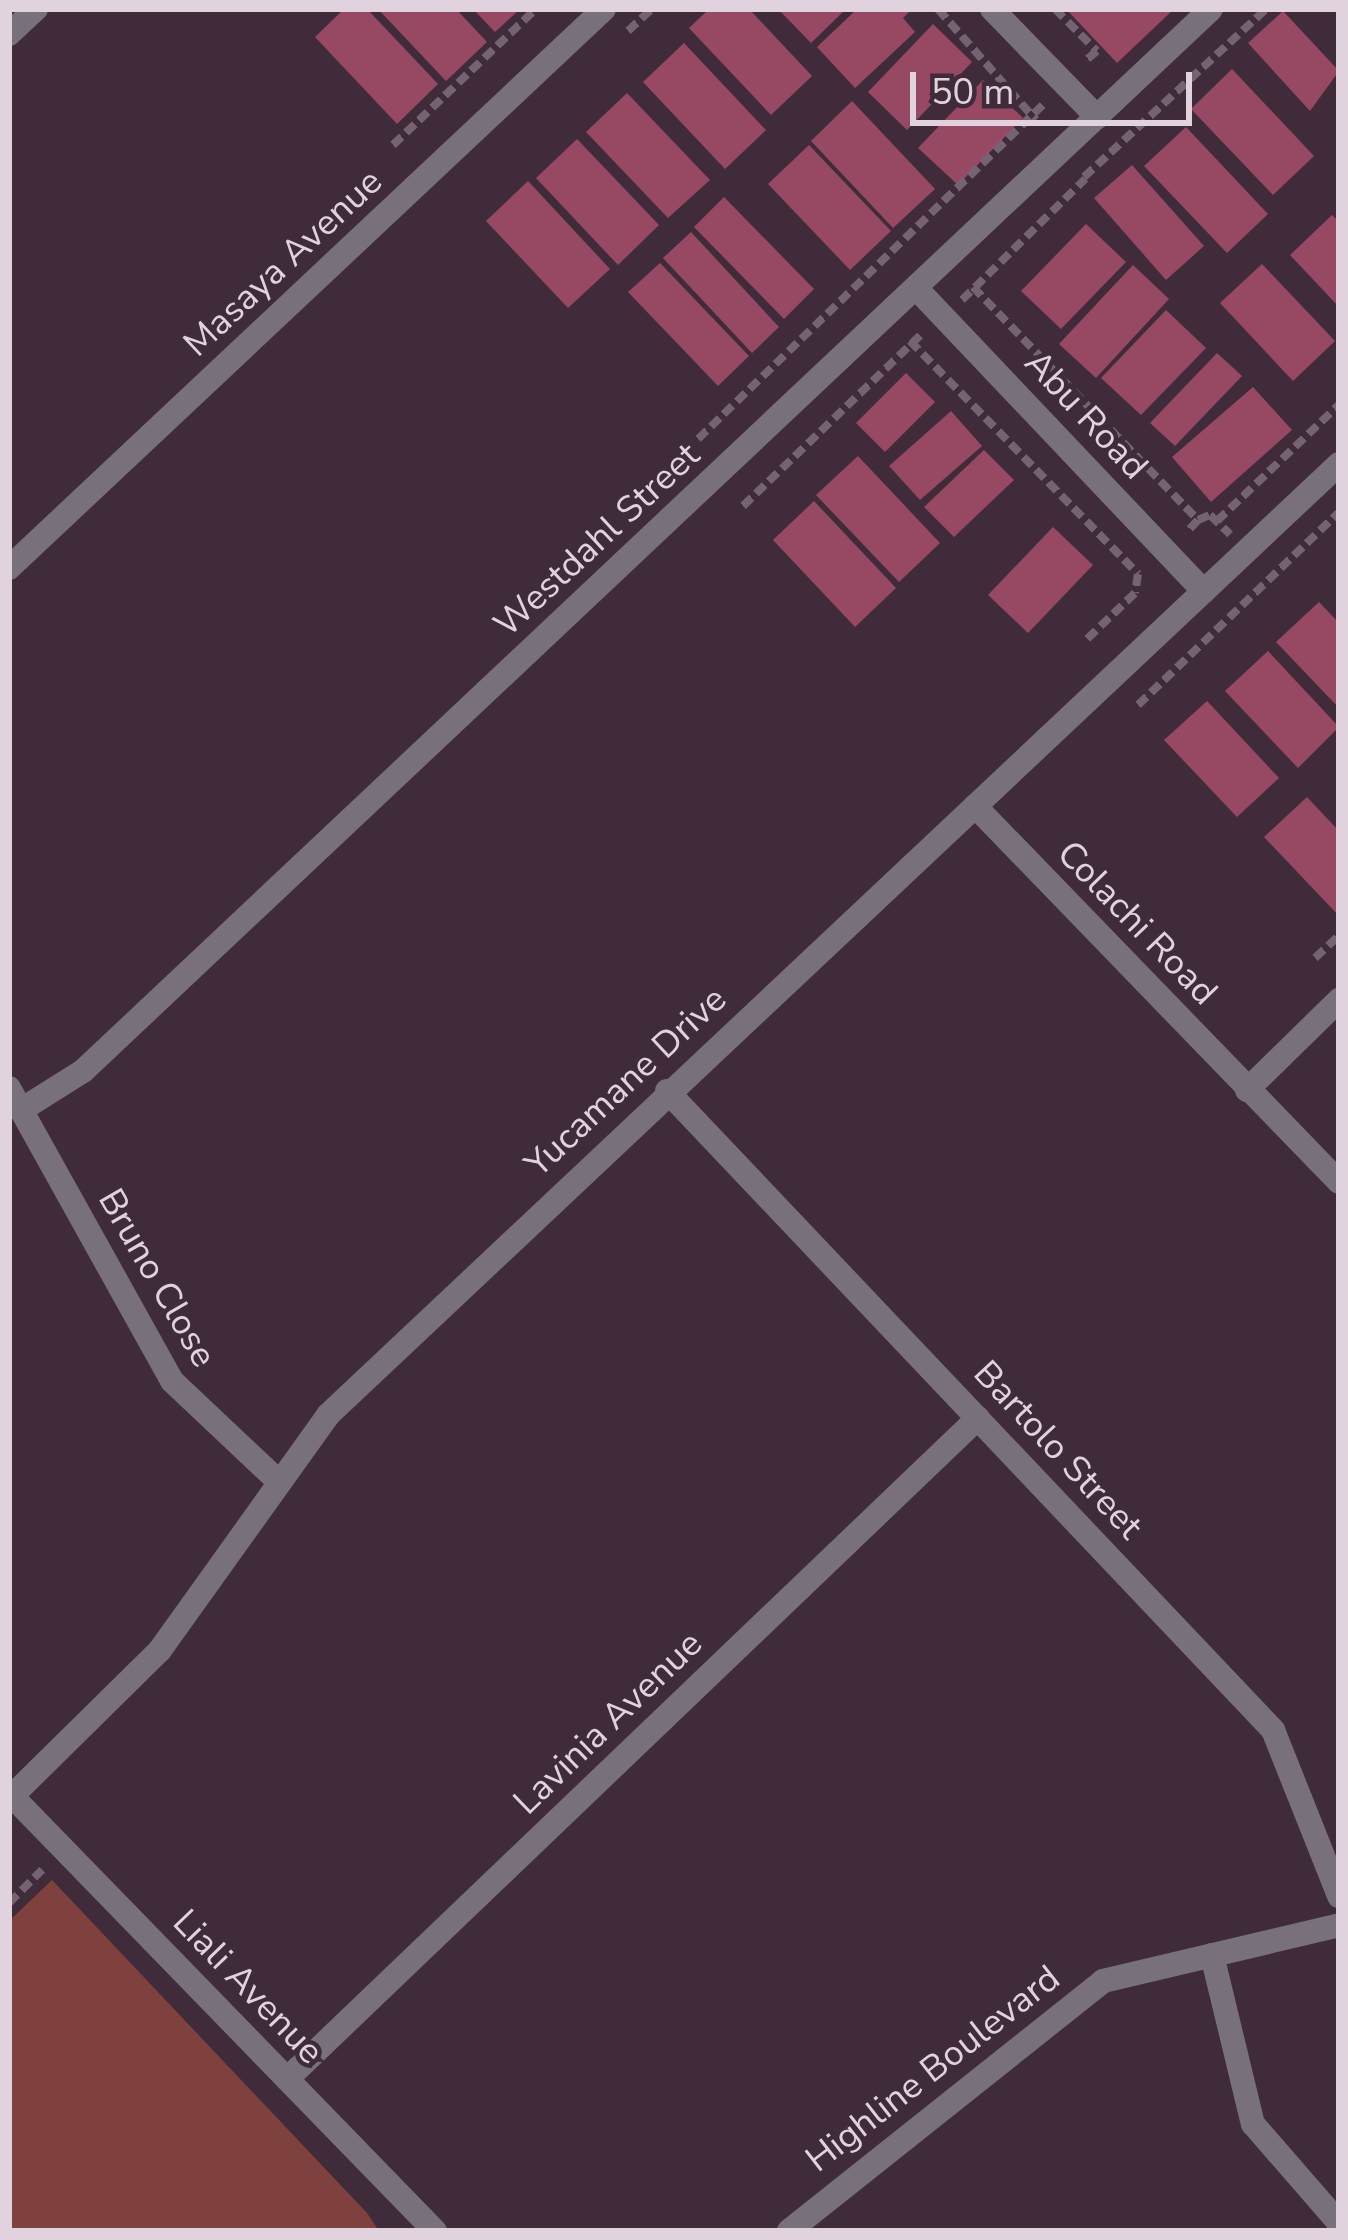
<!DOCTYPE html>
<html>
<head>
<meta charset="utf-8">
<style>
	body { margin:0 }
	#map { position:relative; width:1348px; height:2240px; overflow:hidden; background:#402b3b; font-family:"Nunito Sans",sans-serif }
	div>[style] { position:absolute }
	.green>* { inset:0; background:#7e413e }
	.building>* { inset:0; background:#974963 }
	.path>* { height:8px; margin-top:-4px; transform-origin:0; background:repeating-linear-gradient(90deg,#766371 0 12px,transparent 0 18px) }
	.minor>* { height:24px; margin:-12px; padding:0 12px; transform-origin:12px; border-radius:12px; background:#78717c }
	.tertiary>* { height:24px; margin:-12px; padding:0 12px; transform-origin:12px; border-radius:12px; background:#78717c }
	span { translate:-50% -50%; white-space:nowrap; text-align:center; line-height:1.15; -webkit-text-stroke:9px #402b3b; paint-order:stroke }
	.street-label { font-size:36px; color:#e1d3dd }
	.frame { position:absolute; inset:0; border:12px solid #e1d3dd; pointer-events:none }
	.scale { position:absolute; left:910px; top:72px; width:282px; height:54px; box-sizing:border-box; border:6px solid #e1d3dd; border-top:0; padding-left:15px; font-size:36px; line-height:42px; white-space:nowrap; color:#e1d3dd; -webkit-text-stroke:9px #402b3b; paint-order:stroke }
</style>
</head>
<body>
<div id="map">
	<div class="green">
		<div style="clip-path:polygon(52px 1880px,367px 2213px,379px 2231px,9px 2231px,9px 1921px)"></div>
	</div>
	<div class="building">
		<div style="clip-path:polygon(344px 9px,367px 9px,438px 84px,397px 124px,315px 37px)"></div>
		<div style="clip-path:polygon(378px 9px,456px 9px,487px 42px,446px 81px)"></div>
		<div style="clip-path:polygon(473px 9px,520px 9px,495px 32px)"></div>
		<div style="clip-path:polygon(709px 9px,749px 9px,812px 76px,771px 115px,689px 28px)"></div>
		<div style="clip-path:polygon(778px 9px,846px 9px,811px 43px)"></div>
		<div style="clip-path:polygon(857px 9px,912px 9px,903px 18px,915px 32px,855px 88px,817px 47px)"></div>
		<div style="clip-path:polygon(1066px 9px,1174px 9px,1117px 63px)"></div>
		<div style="clip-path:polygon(1283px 11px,1339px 71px,1310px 111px,1248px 43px)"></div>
		<div style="clip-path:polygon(933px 24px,972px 62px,907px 130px,868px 92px)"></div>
		<div style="clip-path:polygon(684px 43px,766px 130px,725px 169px,643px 82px)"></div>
		<div style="clip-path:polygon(1232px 69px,1314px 156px,1273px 195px,1191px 109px)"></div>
		<div style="clip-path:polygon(983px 80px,1023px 118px,958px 185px,918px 148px)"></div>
		<div style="clip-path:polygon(627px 93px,710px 180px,668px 218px,586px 132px)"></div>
		<div style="clip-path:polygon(852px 101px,935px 189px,893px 228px,811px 141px)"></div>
		<div style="clip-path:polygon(1186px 127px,1268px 214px,1227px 253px,1144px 166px)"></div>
		<div style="clip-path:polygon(577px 139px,659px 225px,618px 265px,536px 178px)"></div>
		<div style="clip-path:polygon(809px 145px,891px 231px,850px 270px,768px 184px)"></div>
		<div style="clip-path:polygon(1132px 165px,1204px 246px,1166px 280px,1094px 198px)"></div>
		<div style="clip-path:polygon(528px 181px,610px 269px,568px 308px,486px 221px)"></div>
		<div style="clip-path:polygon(724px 197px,814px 289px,784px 319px,694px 227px)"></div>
		<div style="clip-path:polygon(1332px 215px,1339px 222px,1339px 307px,1290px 255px)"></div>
		<div style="clip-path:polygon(1086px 224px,1126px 262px,1061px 329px,1021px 291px)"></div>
		<div style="clip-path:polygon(691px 232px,779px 327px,752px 353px,663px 258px)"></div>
		<div style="clip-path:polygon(660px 263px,749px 356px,718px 386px,628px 292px)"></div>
		<div style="clip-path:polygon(1262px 264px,1335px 341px,1293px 381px,1220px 303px)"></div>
		<div style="clip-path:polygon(1133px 265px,1169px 299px,1096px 378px,1059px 344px)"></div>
		<div style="clip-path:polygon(1166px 310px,1206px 348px,1141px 415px,1101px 378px)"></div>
		<div style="clip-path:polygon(1217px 353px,1242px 376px,1175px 446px,1150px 423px)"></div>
		<div style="clip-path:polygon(906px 373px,935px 402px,885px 452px,856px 423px)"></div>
		<div style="clip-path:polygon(1253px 387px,1292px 430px,1211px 502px,1172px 457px)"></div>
		<div style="clip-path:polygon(951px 411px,982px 446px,920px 500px,889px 466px)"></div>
		<div style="clip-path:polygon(984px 450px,1014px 480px,954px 537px,924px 507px)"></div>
		<div style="clip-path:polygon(858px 456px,940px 543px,899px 582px,816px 495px)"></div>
		<div style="clip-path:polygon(814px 501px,896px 588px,855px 627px,773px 540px)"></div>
		<div style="clip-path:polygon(1053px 527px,1093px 565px,1028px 633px,988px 595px)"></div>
		<div style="clip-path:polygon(1319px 602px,1339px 623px,1339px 708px,1276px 642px)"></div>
		<div style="clip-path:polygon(1268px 651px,1339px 727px,1298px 768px,1225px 691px)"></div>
		<div style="clip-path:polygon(1207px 701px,1279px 778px,1237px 817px,1164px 740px)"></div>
		<div style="clip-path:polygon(1307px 797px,1339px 831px,1339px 916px,1264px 837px)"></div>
	</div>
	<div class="path">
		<div style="left:938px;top:9px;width:148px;rotate:48.6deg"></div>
		<div style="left:1055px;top:9px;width:59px;rotate:45deg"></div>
		<div style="left:1097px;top:51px;width:17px;rotate:140deg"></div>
		<div style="left:628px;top:31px;width:33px;rotate:-43deg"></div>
		<div style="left:393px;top:145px;width:197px;rotate:-43.6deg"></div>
		<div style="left:1084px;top:177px;width:248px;rotate:-42.7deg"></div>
		<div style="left:973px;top:287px;width:324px;rotate:46deg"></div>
		<div style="left:1198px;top:520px;width:18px;rotate:133deg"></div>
		<div style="left:962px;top:300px;width:173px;rotate:-44.5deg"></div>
		<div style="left:910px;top:341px;width:326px;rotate:45.6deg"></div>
		<div style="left:1138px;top:574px;width:19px;rotate:99deg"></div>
		<div style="left:1135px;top:593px;width:68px;rotate:136.2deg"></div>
		<div style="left:698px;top:439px;width:483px;rotate:-44.1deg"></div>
		<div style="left:743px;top:506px;width:251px;rotate:-43.9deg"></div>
		<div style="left:1198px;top:520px;width:13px;rotate:-23deg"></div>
		<div style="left:1210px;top:515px;width:28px;rotate:44deg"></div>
		<div style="left:1217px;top:521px;width:168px;rotate:-43.6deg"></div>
		<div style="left:1138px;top:705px;width:279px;rotate:-43.8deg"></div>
		<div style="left:1315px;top:958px;width:33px;rotate:-43deg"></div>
		<div style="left:9px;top:1903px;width:47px;rotate:-45deg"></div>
	</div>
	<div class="minor">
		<div style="left:992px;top:9px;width:151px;rotate:45.8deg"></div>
		<div style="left:9px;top:34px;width:37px;rotate:-43deg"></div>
		<div style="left:916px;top:288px;width:418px;rotate:46.5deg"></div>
		<div style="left:9px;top:568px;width:816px;rotate:-43.21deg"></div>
		<div style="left:975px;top:806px;width:523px;rotate:45.93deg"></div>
		<div style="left:9px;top:1088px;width:335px;rotate:60.9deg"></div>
		<div style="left:172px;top:1381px;width:141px;rotate:43.3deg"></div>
		<div style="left:1247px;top:1090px;width:129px;rotate:-44.4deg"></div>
		<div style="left:667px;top:1091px;width:881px;rotate:46.52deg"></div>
		<div style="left:1273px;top:1730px;width:179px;rotate:68.3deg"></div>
		<div style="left:21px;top:1110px;width:73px;rotate:-32.2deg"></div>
		<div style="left:83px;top:1071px;width:1549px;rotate:-43.27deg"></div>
		<div style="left:9px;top:1793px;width:611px;rotate:45.8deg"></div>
		<div style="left:12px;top:1796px;width:208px;rotate:-44.6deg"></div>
		<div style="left:160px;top:1650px;width:289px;rotate:-54.4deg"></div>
		<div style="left:328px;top:1415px;width:1388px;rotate:-43.25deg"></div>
		<div style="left:1212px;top:1955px;width:174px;rotate:76.4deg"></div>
		<div style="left:1253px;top:2124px;width:131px;rotate:49deg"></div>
		<div style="left:287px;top:2079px;width:956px;rotate:-43.73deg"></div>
	</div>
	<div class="tertiary">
		<div style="left:789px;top:2231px;width:401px;rotate:-38.5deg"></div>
		<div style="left:1103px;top:1981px;width:243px;rotate:-13.3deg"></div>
	</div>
	<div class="street-label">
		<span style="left:283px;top:263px;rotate:-43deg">Masaya Avenue</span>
		<span style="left:1086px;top:415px;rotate:47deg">Abu Road</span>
		<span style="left:597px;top:540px;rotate:-43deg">Westdahl Street</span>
		<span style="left:1137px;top:923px;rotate:46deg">Colachi Road</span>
		<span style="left:626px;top:1082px;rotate:-43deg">Yucamane Drive</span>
		<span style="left:157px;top:1278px;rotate:60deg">Bruno Close</span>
		<span style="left:1058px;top:1450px;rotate:47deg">Bartolo Street</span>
		<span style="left:608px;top:1723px;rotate:-44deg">Lavinia Avenue</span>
		<span style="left:248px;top:1987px;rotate:46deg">Liali Avenue</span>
		<span style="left:933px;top:2069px;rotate:-38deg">Highline Boulevard</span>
	</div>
	<div class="frame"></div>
	<div class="scale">50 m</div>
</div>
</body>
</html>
